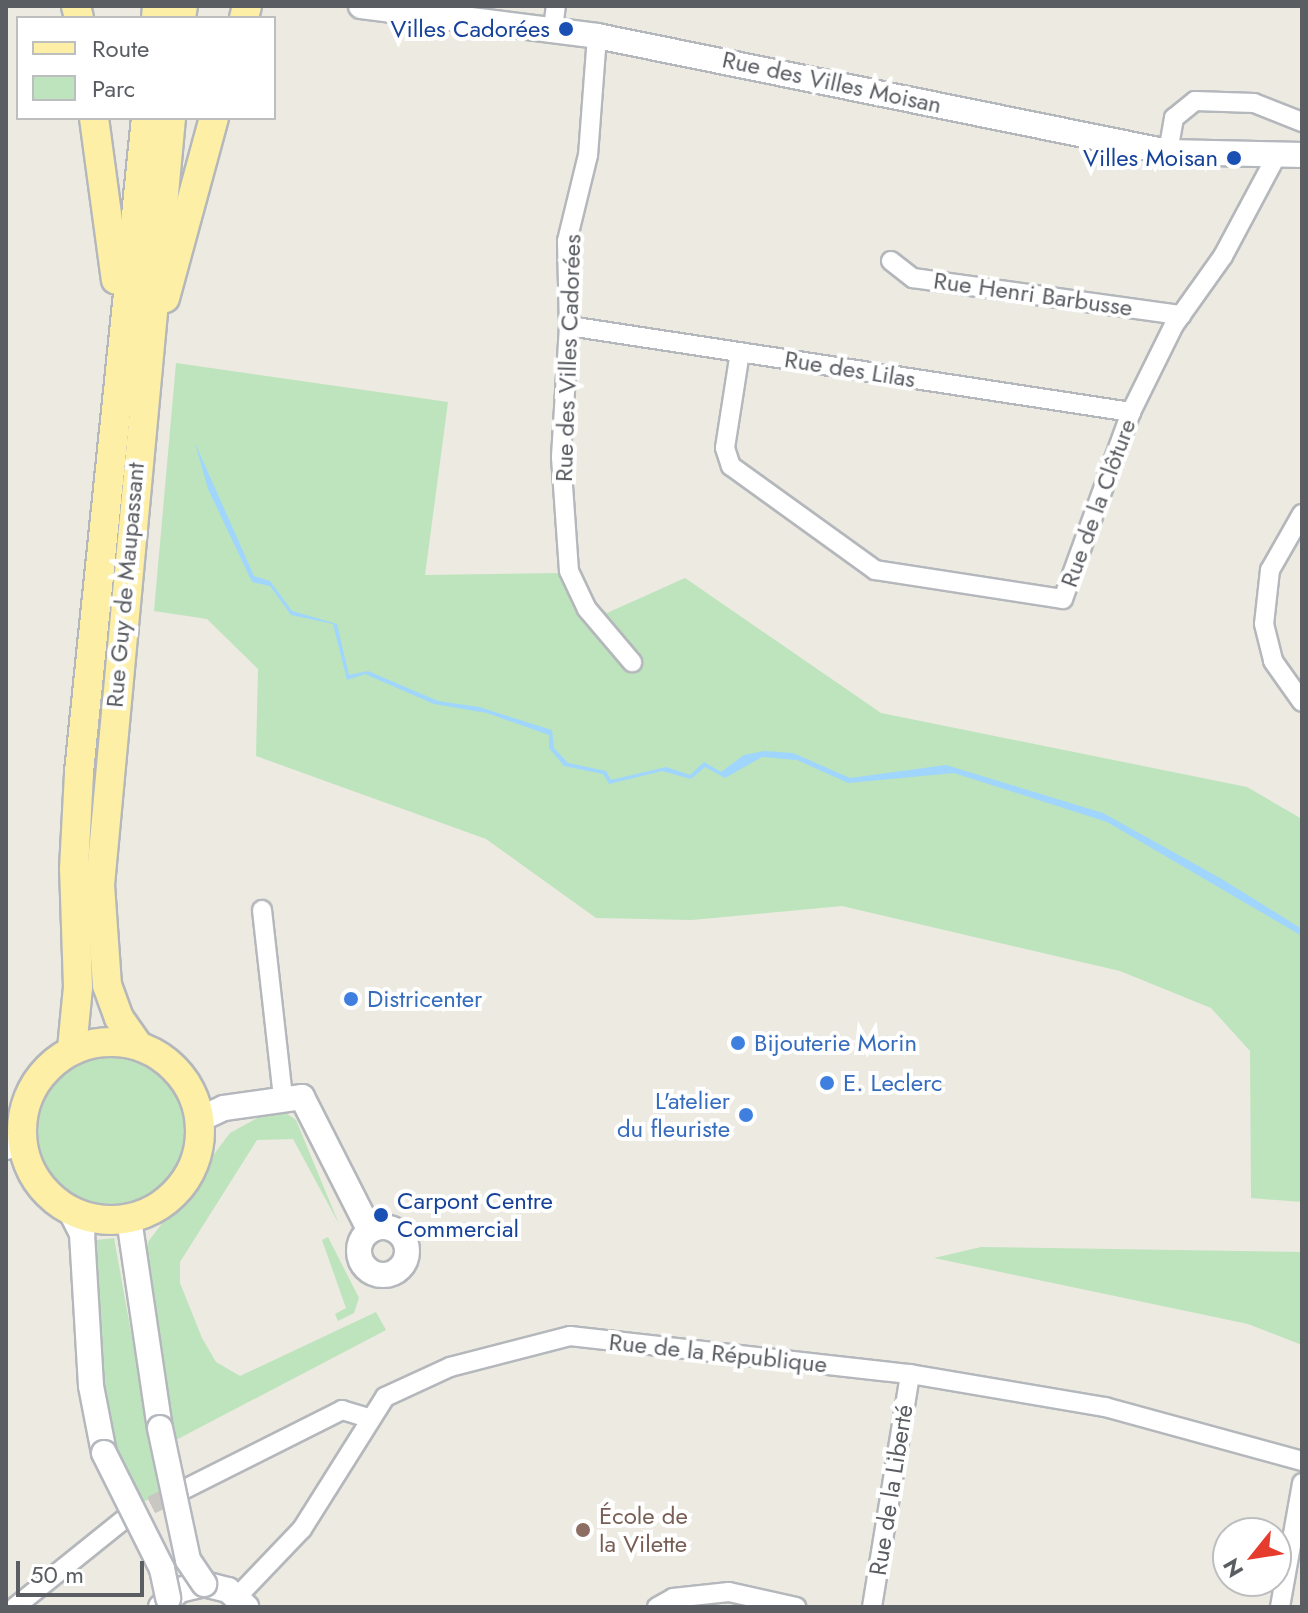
<!DOCTYPE html>
<html>
<head>
<meta charset="utf-8">
<style>
	body { margin:0 }
	#map { position:relative; width:1308px; height:1613px; overflow:hidden; background:#eceae1; font-family:Jost,sans-serif }
	div>[style] { position:absolute }
	.green>* { inset:0; background:#bde4bd }
	.round { border-radius:50% }
	.water>* { inset:0; background:#a0d5fd }
	.street-tunnel>* { height:18px; margin-top:-9px; transform-origin:0; background:repeating-linear-gradient(90deg,#c8c7c1 0 18px,transparent 0 27px) }
	.roads { filter:drop-shadow(2px 0 #b4b7bb) drop-shadow(-2px 0 #b4b7bb) drop-shadow(0 2px #b4b7bb) drop-shadow(0 -2px #b4b7bb) }
	.street>* { height:18px; margin:-9px; padding:0 9px; transform-origin:9px; border-radius:9px; background:#fff }
	.secondary>* { height:24px; margin:-12px; padding:0 12px; transform-origin:12px; border-radius:12px; background:#fff }
	.secondary>.ring { margin:-12px; padding:0; box-sizing:content-box; background:none; border:24px solid #fff; border-radius:50% }
	.primary>* { height:28px; margin:-14px; padding:0 14px; transform-origin:14px; border-radius:14px; background:#fdefa5 }
	.primary>.ring { margin:-14px; padding:0; box-sizing:content-box; background:none; border:28px solid #fdefa5; border-radius:50% }
	.bridges { filter:drop-shadow(2px 0 #b5b8be) drop-shadow(-2px 0 #b5b8be) drop-shadow(0 2px #b5b8be) drop-shadow(0 -2px #b5b8be) }
	.secondary-bridge>* { height:24px; margin:-12px; padding:0 12px; transform-origin:12px; border-radius:12px; background:#fff }
	.dots>* { width:22px; height:22px; translate:-50% -50%; box-sizing:border-box; border:4px solid #fff; border-radius:50% }
	span { translate:-50% -50%; white-space:nowrap; text-align:center; line-height:1.15; -webkit-text-stroke:8px #fff; paint-order:stroke }
	.transit-label { font-size:24px; color:#164399 }
	.right { translate:-100% -50%; text-align:right }
	.left { translate:0 -50%; text-align:left }
	.street-label { font-size:24px; color:#5a5d62 }
	.shop-label { font-size:24px; color:#366cbe }
	.education-label { font-size:24px; color:#785e54 }
	.frame { position:absolute; inset:0; border:8px solid #5a5d62; pointer-events:none }
	.legend { position:absolute; left:16px; top:16px; width:260px; height:104px; box-sizing:border-box; background:#fff; border:2px solid #bdbec0; margin:0; padding:10px 14px; list-style:none; font-size:24px; color:#5a5d62 }
	.legend li { display:flex; align-items:center; gap:16px; height:40px }
	.legend b { width:40px; border:2px solid #bdbec0 }
	.north { position:absolute; left:1212px; top:1517px; width:80px; height:80px; box-sizing:border-box; background:#fff; border:2px solid #bdbec0; border-radius:50%; rotate:240deg; font-size:22px; font-weight:700; line-height:32px; text-align:center; color:#5a5d62 }
	.north::after { content:''; display:block; margin:auto; width:28px; height:36px; background:#e63c2e; clip-path:polygon(50% 0,100% 100%,50% 72%,0 100%) }
	.scale { position:absolute; left:16px; top:1561px; width:128px; height:36px; box-sizing:border-box; border:4px solid #5a5d62; border-top:0; padding-left:10px; font-size:24px; line-height:28px; white-space:nowrap; color:#5a5d62; -webkit-text-stroke:6px #fff; paint-order:stroke }
</style>
</head>
<body>
<div id="map">
	<div class="green">
		<div style="clip-path:polygon(176px 363px,448px 402px,425px 575px,562px 573px,607px 613px,685px 578px,881px 713px,1247px 787px,1302px 819px,1302px 1202px,1251px 1198px,1250px 1051px,1211px 1008px,1120px 971px,842px 906px,692px 920px,596px 918px,486px 839px,256px 756px,258px 669px,207px 619px,154px 611px)"></div>
		<div class="round" style="left:35px;top:1056px;width:152px;height:152px"></div>
		<div style="clip-path:polygon(286px 1113px,296px 1120px,339px 1224px,293px 1139px,257px 1140px,180px 1262px,180px 1283px,202px 1338px,216px 1362px,240px 1376px,376px 1312px,386px 1330px,176px 1440px,149px 1304px,145px 1261px,148px 1242px,230px 1133px,259px 1117px)"></div>
		<div style="clip-path:polygon(328px 1237px,359px 1298px,354px 1313px,338px 1321px,335px 1314px,346px 1308px,322px 1240px)"></div>
		<div style="clip-path:polygon(114px 1238px,160px 1493px,140px 1504px,123px 1474px,106px 1421px,100px 1353px,96px 1240px)"></div>
		<div style="clip-path:polygon(981px 1247px,1302px 1252px,1302px 1345px,1248px 1324px,934px 1258px)"></div>
	</div>
	<div class="water">
		<div style="clip-path:polygon(195px 443px,254px 576px,270px 581px,292px 611px,337px 624px,349px 675px,368px 671px,438px 701px,479px 707px,552px 730px,554px 748px,568px 763px,606px 771px,611px 780px,666px 767px,690px 775px,704px 762px,721px 772px,744px 755px,764px 751px,793px 753px,850px 778px,946px 765px,1103px 813px,1220px 878px,1302px 929px,1302px 936px,1107px 822px,954px 773px,848px 783px,797px 760px,762px 757px,725px 778px,705px 767px,691px 779px,662px 771px,609px 784px,603px 774px,564px 766px,549px 748px,549px 735px,487px 713px,434px 704px,365px 674px,347px 680px,333px 624px,291px 615px,270px 586px,252px 582px,208px 489px)"></div>
	</div>
	<div class="street-tunnel">
		<div style="left:127px;top:1517px;width:61px;rotate:-26.1deg"></div>
	</div>
	<div class="roads">
		<div class="street">
			<div style="left:553px;top:29px;width:23px;rotate:-83deg"></div>
			<div style="left:597px;top:36px;width:119px;rotate:94.3deg"></div>
			<div style="left:588px;top:155px;width:89px;rotate:103.7deg"></div>
			<div style="left:567px;top:241px;width:85px;rotate:88.7deg"></div>
			<div style="left:569px;top:326px;width:131px;rotate:93.5deg"></div>
			<div style="left:561px;top:457px;width:114px;rotate:86deg"></div>
			<div style="left:569px;top:571px;width:42px;rotate:64.7deg"></div>
			<div style="left:587px;top:609px;width:70px;rotate:49.7deg"></div>
			<div style="left:1168px;top:152px;width:35px;rotate:-80deg"></div>
			<div style="left:1174px;top:118px;width:27px;rotate:-39deg"></div>
			<div style="left:1195px;top:101px;width:59px;rotate:1.9deg"></div>
			<div style="left:1254px;top:103px;width:52px;rotate:21.6deg"></div>
			<div style="left:891px;top:261px;width:28px;rotate:38deg"></div>
			<div style="left:913px;top:278px;width:271px;rotate:7.9deg"></div>
			<div style="left:569px;top:326px;width:569px;rotate:8.7deg"></div>
			<div style="left:740px;top:352px;width:97px;rotate:98.9deg"></div>
			<div style="left:725px;top:448px;width:19px;rotate:72deg"></div>
			<div style="left:731px;top:466px;width:178px;rotate:35.8deg"></div>
			<div style="left:875px;top:570px;width:190px;rotate:8.8deg"></div>
			<div style="left:1063px;top:599px;width:199px;rotate:-70deg"></div>
			<div style="left:1131px;top:412px;width:97px;rotate:-63.7deg"></div>
			<div style="left:1174px;top:325px;width:85px;rotate:-54.6deg"></div>
			<div style="left:1223px;top:256px;width:115px;rotate:-61.9deg"></div>
			<div style="left:1302px;top:514px;width:64px;rotate:119.7deg"></div>
			<div style="left:1270px;top:570px;width:54px;rotate:96.3deg"></div>
			<div style="left:1264px;top:624px;width:38px;rotate:76deg"></div>
			<div style="left:1273px;top:661px;width:50px;rotate:54.7deg"></div>
			<div style="left:262px;top:910px;width:187px;rotate:83.6deg"></div>
			<div style="left:185px;top:1489px;width:176px;rotate:-26.7deg"></div>
			<div style="left:342px;top:1410px;width:28px;rotate:17deg"></div>
			<div style="left:237px;top:1597px;width:94px;rotate:-46.3deg"></div>
			<div style="left:302px;top:1529px;width:156px;rotate:-57.8deg"></div>
			<div style="left:385px;top:1397px;width:72px;rotate:-24.8deg"></div>
			<div style="left:450px;top:1367px;width:124px;rotate:-14.5deg"></div>
			<div style="left:570px;top:1336px;width:342px;rotate:6.4deg"></div>
			<div style="left:910px;top:1374px;width:198px;rotate:9.6deg"></div>
			<div style="left:1105px;top:1407px;width:204px;rotate:15.3deg"></div>
			<div style="left:15px;top:1607px;width:144px;rotate:-38.8deg"></div>
			<div style="left:657px;top:1607px;width:18px;rotate:-29deg"></div>
			<div style="left:673px;top:1598px;width:56px;rotate:-6.1deg"></div>
			<div style="left:729px;top:1592px;width:69px;rotate:12.6deg"></div>
			<div style="left:872px;top:1607px;width:236px;rotate:-80.7deg"></div>
			<div style="left:1280px;top:1607px;width:126px;rotate:-79.9deg"></div>
		</div>
		<div class="secondary">
			<div style="left:361px;top:6px;width:238px;rotate:7.2deg"></div>
			<div style="left:597px;top:36px;width:583px;rotate:11.48deg"></div>
			<div style="left:1168px;top:152px;width:134px;rotate:1.3deg"></div>
			<div style="left:200px;top:1119px;width:26px;rotate:-25deg"></div>
			<div style="left:224px;top:1108px;width:79px;rotate:-8deg"></div>
			<div style="left:302px;top:1097px;width:150px;rotate:63.1deg"></div>
			<div style="left:6px;top:1147px;width:17px;rotate:-17deg"></div>
			<div style="left:71px;top:1212px;width:25px;rotate:63deg"></div>
			<div style="left:82px;top:1234px;width:152px;rotate:86.6deg"></div>
			<div style="left:91px;top:1386px;width:68px;rotate:79deg"></div>
			<div style="left:129px;top:1219px;width:211px;rotate:81.6deg"></div>
			<div class="ring" style="left:359px;top:1227px;width:24px;height:24px"></div>
			<div style="left:161px;top:1607px;width:25px;rotate:-43deg"></div>
			<div style="left:179px;top:1590px;width:26px;rotate:-13deg"></div>
			<div style="left:204px;top:1584px;width:25px;rotate:14deg"></div>
			<div style="left:228px;top:1590px;width:25px;rotate:43deg"></div>
		</div>
		<div class="primary">
			<div style="left:76px;top:6px;width:12px;rotate:76deg"></div>
			<div style="left:156px;top:18px;width:12px;rotate:-85deg"></div>
			<div style="left:181px;top:18px;width:12px;rotate:-81deg"></div>
			<div style="left:244px;top:18px;width:12px;rotate:-76deg"></div>
			<div style="left:94px;top:118px;width:163px;rotate:82.3deg"></div>
			<div style="left:165px;top:298px;width:187px;rotate:-74.8deg"></div>
			<div class="ring" style="left:22px;top:1042px;width:150px;height:150px"></div>
			<div style="left:138px;top:1045px;width:33px;rotate:-125deg"></div>
			<div style="left:119px;top:1018px;width:35px;rotate:-110deg"></div>
			<div style="left:107px;top:985px;width:100px;rotate:-94deg"></div>
			<div style="left:100px;top:885px;width:770px;rotate:-84.71deg"></div>
			<div style="left:72px;top:1049px;width:62px;rotate:-84.5deg"></div>
			<div style="left:78px;top:987px;width:118px;rotate:-91.9deg"></div>
			<div style="left:74px;top:869px;width:97px;rotate:-87deg"></div>
			<div style="left:79px;top:772px;width:657px;rotate:-84.15deg"></div>
		</div>
	</div>
	<div class="bridges">
		<div class="secondary-bridge">
			<div style="left:160px;top:1428px;width:135px;rotate:78deg"></div>
			<div style="left:188px;top:1560px;width:29px;rotate:56deg"></div>
			<div style="left:104px;top:1453px;width:130px;rotate:63.4deg"></div>
			<div style="left:162px;top:1569px;width:30px;rotate:78deg"></div>
		</div>
	</div>
	<div class="dots">
		<div style="left:566px;top:29px;background:#1a4fb4"></div>
		<div style="left:1234px;top:158px;background:#1a4fb4"></div>
		<div style="left:351px;top:999px;background:#3f7fe0"></div>
		<div style="left:738px;top:1043px;background:#3f7fe0"></div>
		<div style="left:827px;top:1083px;background:#3f7fe0"></div>
		<div style="left:746px;top:1115px;background:#3f7fe0"></div>
		<div style="left:381px;top:1215px;background:#1a4fb4"></div>
		<div style="left:583px;top:1530px;background:#8d6e63"></div>
	</div>
	<div class="transit-label">
		<span class="right" style="left:550px;top:29px">Villes Cadorées</span>
		<span class="right" style="left:1218px;top:158px">Villes Moisan</span>
		<span class="left" style="left:397px;top:1215px">Carpont Centre<br>Commercial</span>
	</div>
	<div class="street-label">
		<span style="left:832px;top:82px;rotate:12deg">Rue des Villes Moisan</span>
		<span style="left:1033px;top:294px;rotate:8deg">Rue Henri Barbusse</span>
		<span style="left:568px;top:358px;rotate:-88deg">Rue des Villes Cadorées</span>
		<span style="left:850px;top:369px;rotate:9deg">Rue des Lilas</span>
		<span style="left:1098px;top:503px;rotate:-70deg">Rue de la Clôture</span>
		<span style="left:125px;top:585px;rotate:-85deg">Rue Guy de Maupassant</span>
		<span style="left:718px;top:1353px;rotate:6deg">Rue de la République</span>
		<span style="left:891px;top:1490px;rotate:-81deg">Rue de la Liberté</span>
	</div>
	<div class="shop-label">
		<span class="left" style="left:367px;top:999px">Districenter</span>
		<span class="left" style="left:754px;top:1043px">Bijouterie Morin</span>
		<span class="left" style="left:843px;top:1083px">E. Leclerc</span>
		<span class="right" style="left:730px;top:1115px">L'atelier<br>du fleuriste</span>
	</div>
	<div class="education-label">
		<span class="left" style="left:599px;top:1530px">École de<br>la Vilette</span>
	</div>
	<div class="frame"></div>
	<ul class="legend">
	<li><b style="height:10px;background:#fdefa5"></b>Route</li>
	<li><b style="height:22px;background:#bde4bd"></b>Parc</li>
	</ul>
	<div class="north">N</div>
	<div class="scale">50 m</div>
</div>
</body>
</html>
